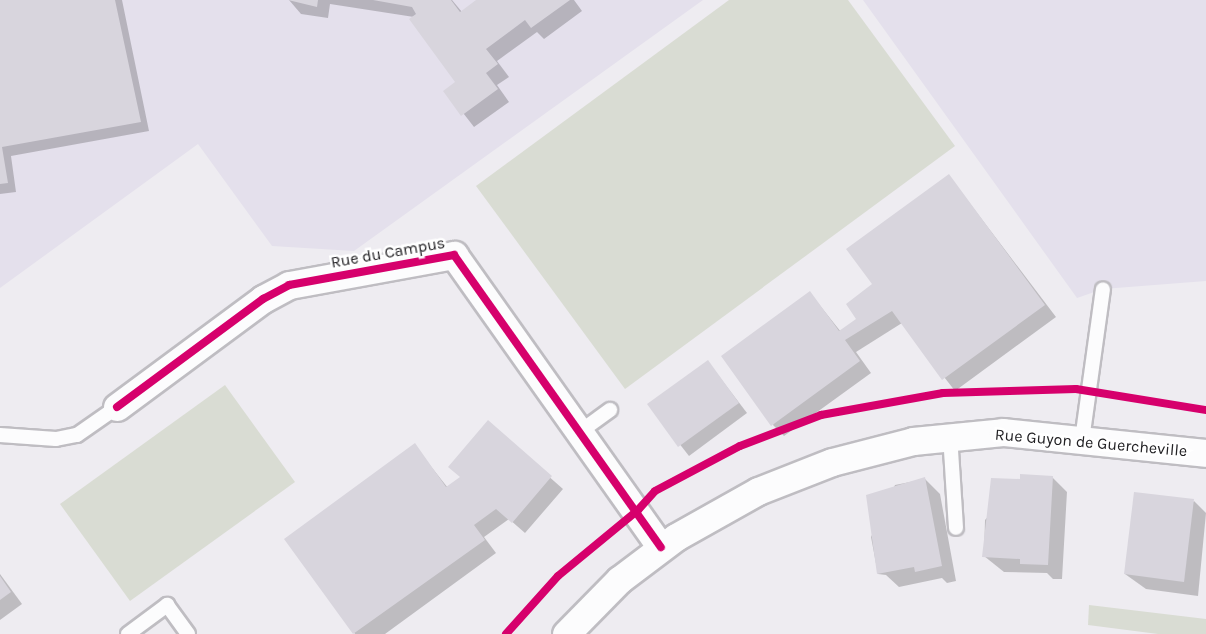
<!DOCTYPE html>
<html>
<head>
<meta charset="utf-8">
<style>
	body { margin:0 }
	#map { position:relative; width:1206px; height:634px; overflow:hidden; background:#eeecf1; font-family:Karla,sans-serif }
	div>[style] { position:absolute }
	.built>* { inset:0; background:#e4e0ec }
	.green>* { inset:0; background:#d9dcd3 }
	.shadow>* { inset:0; background:#0003 }
	.building>* { inset:0; background:#d8d5dd }
	.roads { filter:drop-shadow(2px 0 #bfbdc2) drop-shadow(-2px 0 #bfbdc2) drop-shadow(0 2px #bfbdc2) drop-shadow(0 -2px #bfbdc2) }
	.lane>* { height:14px; margin:-7px; padding:0 7px; transform-origin:7px; border-radius:7px; background:#fcfcfd }
	.street>* { height:27px; margin:-13.5px; padding:0 13.5px; transform-origin:13.5px; border-radius:13.5px; background:#fcfcfd }
	.cycleway>* { height:8px; margin:-4px; padding:0 4px; transform-origin:4px; border-radius:4px; background:#d6006c }
	span { translate:-50% -50%; white-space:nowrap; text-align:center; line-height:1.15; -webkit-text-stroke:5px #fff; paint-order:stroke }
	.street-label { font-size:16px; color:#222124 }
</style>
</head>
<body>
<div id="map">
	<div class="built">
		<div style="clip-path:polygon(0 0,703px 0,354px 251px,272px 246px,198px 144px,0 288px)"></div>
		<div style="clip-path:polygon(863px 0,1206px 0,1206px 281px,1103px 289px,1077px 298px)"></div>
	</div>
	<div class="green">
		<div style="clip-path:polygon(729px 0,848px 0,955px 146px,625px 389px,476px 186px)"></div>
		<div style="clip-path:polygon(225px 385px,295px 482px,130px 601px,60px 504px)"></div>
		<div style="clip-path:polygon(1089px 605px,1206px 619px,1206px 634px,1158px 634px,1088px 625px)"></div>
	</div>
	<div class="shadow">
		<div style="clip-path:polygon(0 0,122px 0,149px 131px,11px 156px,16px 192px,0 194px)"></div>
		<div style="clip-path:polygon(289px 0,452px 0,462px 12px,477px 0,574px 0,582px 11px,544px 39px,537px 32px,497px 61px,509px 77px,497px 85px,509px 102px,474px 127px,446px 91px,457px 83px,414px 17px,330px 4px,328px 18px,301px 14px)"></div>
		<div style="clip-path:polygon(949px 176px,1056px 317px,955px 391px,902px 323px,856px 352px,871px 373px,784px 436px,773px 425px,810px 293px,841px 332px,858px 319px,874px 285px)"></div>
		<div style="clip-path:polygon(708px 362px,747px 413px,689px 456px,649px 405px)"></div>
		<div style="clip-path:polygon(488px 423px,563px 489px,525px 533px,509px 519px,484px 537px,496px 553px,385px 634px,355px 634px,286px 539px,414px 445px,448px 488px,462px 478px)"></div>
		<div style="clip-path:polygon(1052px 477px,1067px 492px,1062px 579px,1053px 579px,1047px 573px,1004px 572px,984px 556px,985px 520px,1021px 481px)"></div>
		<div style="clip-path:polygon(925px 479px,940px 494px,956px 581px,947px 583px,942px 578px,899px 587px,886px 575px,878px 574px,871px 537px,895px 485px)"></div>
		<div style="clip-path:polygon(1194px 501px,1206px 513px,1198px 596px,1146px 589px,1125px 574px)"></div>
		<div style="clip-path:polygon(0 574px,22px 604px,0 620px)"></div>
	</div>
	<div class="building">
		<div style="clip-path:polygon(0 0,115px 0,141px 122px,2px 147px,8px 183px,0 184px)"></div>
		<div style="clip-path:polygon(288px 0,318px 0,317px 7px)"></div>
		<div style="clip-path:polygon(373px 0,451px 0,460px 12px,476px 0,570px 0,531px 28px,525px 20px,486px 49px,498px 64px,486px 73px,498px 89px,461px 116px,443px 91px,455px 82px,409px 19px,416px 14px,412px 7px)"></div>
		<div style="clip-path:polygon(949px 174px,1045px 305px,942px 380px,892px 311px,845px 340px,860px 361px,771px 426px,721px 356px,810px 291px,839px 331px,856px 319px,846px 304px,872px 284px,846px 249px)"></div>
		<div style="clip-path:polygon(708px 360px,739px 403px,678px 447px,647px 404px)"></div>
		<div style="clip-path:polygon(488px 420px,552px 476px,512px 523px,496px 509px,474px 525px,485px 540px,353px 634px,284px 539px,415px 443px,446px 487px,460px 477px,448px 467px)"></div>
		<div style="clip-path:polygon(1020px 474px,1053px 476px,1048px 565px,1020px 564px,1020px 559px,982px 557px,991px 478px,1020px 479px)"></div>
		<div style="clip-path:polygon(925px 477px,942px 566px,915px 572px,914px 567px,877px 574px,866px 495px)"></div>
		<div style="clip-path:polygon(1134px 492px,1194px 499px,1184px 582px,1124px 574px)"></div>
		<div style="clip-path:polygon(0 576px,11px 592px,0 600px)"></div>
	</div>
	<div class="roads">
		<div class="lane">
			<div style="left:581px;top:431px;width:36px;rotate:-36deg"></div>
			<div style="left:0;top:435px;width:56px;rotate:4.1deg"></div>
			<div style="left:56px;top:439px;width:21px;rotate:-11deg"></div>
			<div style="left:77px;top:435px;width:49px;rotate:-35deg"></div>
			<div style="left:950px;top:435px;width:93px;rotate:86.3deg"></div>
			<div style="left:1082px;top:440px;width:152px;rotate:-82.1deg"></div>
			<div style="left:128px;top:634px;width:49px;rotate:-36.6deg"></div>
			<div style="left:167px;top:605px;width:36px;rotate:54deg"></div>
		</div>
		<div class="street">
			<div style="left:117px;top:407px;width:182px;rotate:-36.5deg"></div>
			<div style="left:263px;top:299px;width:30px;rotate:-28deg"></div>
			<div style="left:289px;top:285px;width:168px;rotate:-10.3deg"></div>
			<div style="left:454px;top:255px;width:358px;rotate:54.7deg"></div>
			<div style="left:566px;top:634px;width:76px;rotate:-45.5deg"></div>
			<div style="left:619px;top:580px;width:71px;rotate:-37deg"></div>
			<div style="left:676px;top:537px;width:94px;rotate:-29.3deg"></div>
			<div style="left:758px;top:491px;width:79px;rotate:-21.4deg"></div>
			<div style="left:832px;top:462px;width:84px;rotate:-14.5deg"></div>
			<div style="left:913px;top:441px;width:90px;rotate:-5.7deg"></div>
			<div style="left:1003px;top:432px;width:204px;rotate:5.9deg"></div>
		</div>
	</div>
	<div class="cycleway">
		<div style="left:117px;top:407px;width:182px;rotate:-36.5deg"></div>
		<div style="left:263px;top:299px;width:30px;rotate:-28deg"></div>
		<div style="left:289px;top:285px;width:168px;rotate:-10.3deg"></div>
		<div style="left:454px;top:255px;width:358px;rotate:54.7deg"></div>
		<div style="left:506px;top:634px;width:78px;rotate:-48.1deg"></div>
		<div style="left:558px;top:576px;width:104px;rotate:-39.5deg"></div>
		<div style="left:638px;top:510px;width:25px;rotate:-48deg"></div>
		<div style="left:655px;top:491px;width:96px;rotate:-27.9deg"></div>
		<div style="left:740px;top:446px;width:87px;rotate:-20.9deg"></div>
		<div style="left:821px;top:415px;width:124px;rotate:-10.2deg"></div>
		<div style="left:943px;top:393px;width:133px;rotate:-1.7deg"></div>
		<div style="left:1076px;top:389px;width:132px;rotate:9.2deg"></div>
	</div>
	<div class="street-label">
		<span style="left:388px;top:253px;rotate:-10deg">Rue du Campus</span>
		<span style="left:1091px;top:443px;rotate:5deg">Rue Guyon de Guercheville</span>
	</div>
</div>
</body>
</html>
